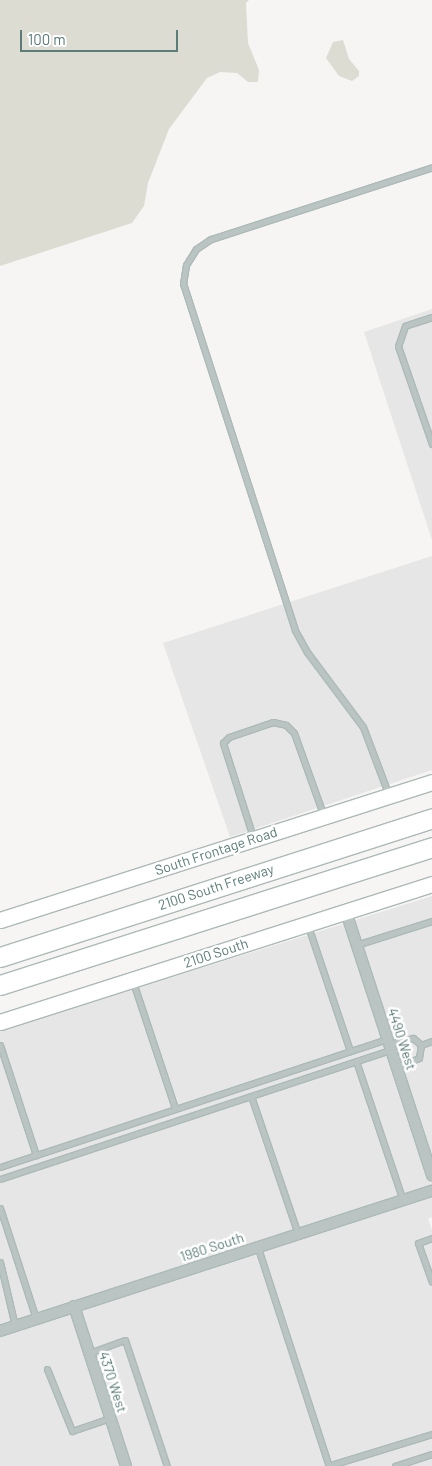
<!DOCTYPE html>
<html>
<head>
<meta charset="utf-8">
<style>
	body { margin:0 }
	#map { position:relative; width:432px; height:1466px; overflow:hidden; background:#f7f5f3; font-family:Barlow,sans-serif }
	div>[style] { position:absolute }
	.built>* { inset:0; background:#e5e6e5 }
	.green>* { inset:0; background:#dcdcd2 }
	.roads { filter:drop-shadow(1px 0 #acbab8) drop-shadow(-1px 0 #acbab8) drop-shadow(0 1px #acbab8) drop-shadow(0 -1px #acbab8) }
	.lane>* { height:5px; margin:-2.5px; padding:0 2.5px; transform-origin:2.5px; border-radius:2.5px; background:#bac5c3 }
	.street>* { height:10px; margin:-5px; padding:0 5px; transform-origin:5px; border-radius:5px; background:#bac5c3 }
	.secondary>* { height:15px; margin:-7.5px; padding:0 7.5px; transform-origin:7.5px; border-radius:7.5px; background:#fff }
	.highway>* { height:19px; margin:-9.5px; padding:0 9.5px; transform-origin:9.5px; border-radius:9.5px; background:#fff }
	span { translate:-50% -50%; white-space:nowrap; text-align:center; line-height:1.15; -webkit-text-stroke:5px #fff; paint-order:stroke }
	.street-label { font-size:14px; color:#5b7c78 }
	.scale { position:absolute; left:20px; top:30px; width:158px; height:22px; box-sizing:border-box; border:2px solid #5b7c78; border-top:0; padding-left:6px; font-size:15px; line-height:18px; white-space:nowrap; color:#5b7c78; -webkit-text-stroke:4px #fff; paint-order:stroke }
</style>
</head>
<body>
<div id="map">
	<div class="built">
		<div style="clip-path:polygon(432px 309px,432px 540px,364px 332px)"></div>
		<div style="clip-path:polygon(432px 556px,432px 770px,230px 837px,163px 643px)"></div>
		<div style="clip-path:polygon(432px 896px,432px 1217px,428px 1219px,432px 1230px,432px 1466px,0 1466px,0 1031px)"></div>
	</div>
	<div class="green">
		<div style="clip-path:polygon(0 0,249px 0,246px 3px,248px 43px,259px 70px,258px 82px,248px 82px,237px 73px,220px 72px,207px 78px,169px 129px,148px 183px,144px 206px,132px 223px,0 266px)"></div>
		<div style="clip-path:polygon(343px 40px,349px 59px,359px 71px,359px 76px,352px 81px,339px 76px,326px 58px,333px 42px)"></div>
	</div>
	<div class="roads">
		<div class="lane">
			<div style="left:432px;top:317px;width:28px;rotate:162deg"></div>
			<div style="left:405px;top:326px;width:21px;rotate:109deg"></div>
			<div style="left:398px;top:346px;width:104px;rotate:70.9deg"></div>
			<div style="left:388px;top:793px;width:71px;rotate:-110.7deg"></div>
			<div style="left:363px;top:727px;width:94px;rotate:-126.7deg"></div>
			<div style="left:307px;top:652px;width:25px;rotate:-119deg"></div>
			<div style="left:295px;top:630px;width:364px;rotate:-107.9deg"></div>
			<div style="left:183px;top:284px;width:19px;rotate:-81deg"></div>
			<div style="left:186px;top:265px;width:19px;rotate:-58deg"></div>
			<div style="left:196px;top:249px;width:18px;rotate:-34deg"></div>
			<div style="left:211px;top:239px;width:232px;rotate:-18deg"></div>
			<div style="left:253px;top:837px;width:99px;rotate:-107.7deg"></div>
			<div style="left:223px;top:743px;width:8px;rotate:-45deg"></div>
			<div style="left:229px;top:737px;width:46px;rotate:-18.8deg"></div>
			<div style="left:273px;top:722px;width:13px;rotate:13deg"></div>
			<div style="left:286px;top:725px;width:11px;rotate:45deg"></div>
			<div style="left:294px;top:733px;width:86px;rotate:70.3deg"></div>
			<div style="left:308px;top:926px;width:132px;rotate:71.4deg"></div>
			<div style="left:356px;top:945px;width:80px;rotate:-17.5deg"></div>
			<div style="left:133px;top:982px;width:133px;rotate:71.6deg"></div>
			<div style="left:389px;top:1044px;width:25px;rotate:-14deg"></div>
			<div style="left:413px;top:1038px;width:11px;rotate:41deg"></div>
			<div style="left:421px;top:1045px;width:13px;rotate:99deg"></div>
			<div style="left:419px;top:1058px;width:24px;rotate:158deg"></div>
			<div style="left:0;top:1045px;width:116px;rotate:71.9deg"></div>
			<div style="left:421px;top:1045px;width:12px;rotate:-20deg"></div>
			<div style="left:356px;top:1061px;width:148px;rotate:71.4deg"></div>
			<div style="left:251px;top:1096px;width:146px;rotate:71.2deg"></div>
			<div style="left:0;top:1167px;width:408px;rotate:-18.3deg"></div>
			<div style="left:0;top:1179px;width:412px;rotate:-18.3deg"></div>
			<div style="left:0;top:1208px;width:117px;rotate:72deg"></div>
			<div style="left:432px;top:1238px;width:15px;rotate:160deg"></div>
			<div style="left:418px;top:1243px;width:41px;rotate:70.3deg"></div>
			<div style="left:258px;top:1248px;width:229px;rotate:72deg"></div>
			<div style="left:0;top:1262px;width:66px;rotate:76.8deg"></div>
			<div style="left:89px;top:1353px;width:38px;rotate:-20deg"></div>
			<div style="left:125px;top:1340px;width:133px;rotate:71.6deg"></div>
			<div style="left:47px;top:1369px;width:67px;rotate:68deg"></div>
			<div style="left:72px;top:1431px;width:40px;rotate:-18.9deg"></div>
			<div style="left:331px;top:1465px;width:106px;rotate:-17.1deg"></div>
			<div style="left:395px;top:1466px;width:39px;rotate:-18deg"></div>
		</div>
		<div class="street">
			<div style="left:346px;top:912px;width:277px;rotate:71.9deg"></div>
			<div style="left:74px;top:1306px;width:168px;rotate:72deg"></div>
			<div style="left:0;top:1331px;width:454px;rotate:-18deg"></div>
		</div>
		<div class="secondary">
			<div style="left:0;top:920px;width:454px;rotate:-17.7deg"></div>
			<div style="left:0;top:1022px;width:454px;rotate:-17.7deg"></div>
		</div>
		<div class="highway">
			<div style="left:0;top:957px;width:454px;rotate:-17.8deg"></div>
			<div style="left:0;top:985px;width:454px;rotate:-17.7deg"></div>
		</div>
	</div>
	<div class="street-label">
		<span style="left:216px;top:851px;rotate:-18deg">South Frontage Road</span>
		<span style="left:216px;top:887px;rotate:-18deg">2100 South Freeway</span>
		<span style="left:216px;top:953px;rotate:-18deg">2100 South</span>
		<span style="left:402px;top:1039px;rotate:72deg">4490 West</span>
		<span style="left:212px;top:1247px;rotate:-18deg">1980 South</span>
		<span style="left:113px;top:1382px;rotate:72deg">4370 West</span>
	</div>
	<div class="scale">100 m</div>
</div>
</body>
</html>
